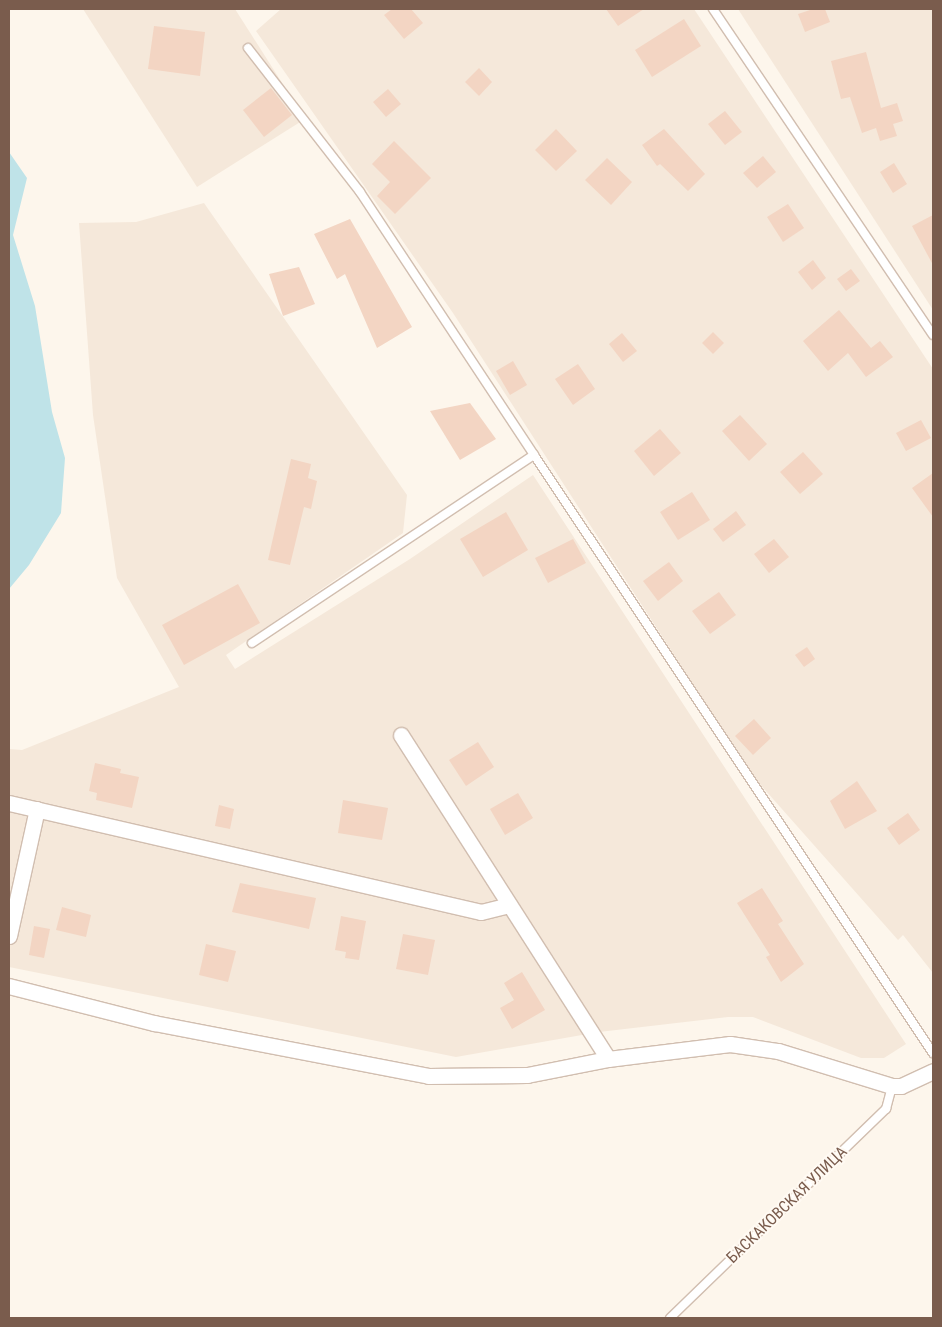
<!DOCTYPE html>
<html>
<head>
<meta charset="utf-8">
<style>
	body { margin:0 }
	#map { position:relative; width:942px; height:1327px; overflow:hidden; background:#fdf6ec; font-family:"Roboto Condensed",sans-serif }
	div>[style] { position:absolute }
	.residential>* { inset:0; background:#f5e8da }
	.water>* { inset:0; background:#bfe3e8 }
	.building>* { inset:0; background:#f3d5c3 }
	.roads { filter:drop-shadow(1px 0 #d1beb0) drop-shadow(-1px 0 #d1beb0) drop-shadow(0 1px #d1beb0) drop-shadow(0 -1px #d1beb0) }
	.service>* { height:8px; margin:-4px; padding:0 4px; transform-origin:4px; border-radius:4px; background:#fff }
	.minor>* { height:15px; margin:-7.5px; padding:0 7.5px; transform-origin:7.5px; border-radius:7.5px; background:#fff }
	span { translate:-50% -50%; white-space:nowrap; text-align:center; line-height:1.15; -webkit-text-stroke:4px #fffaf3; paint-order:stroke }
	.street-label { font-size:16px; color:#7a5c4d }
	.frame { position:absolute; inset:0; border:10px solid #7a5c4d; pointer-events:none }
</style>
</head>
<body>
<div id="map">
	<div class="residential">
		<div style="clip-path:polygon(83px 9px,235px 9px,305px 119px,197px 187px)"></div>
		<div style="clip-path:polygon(281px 9px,694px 9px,933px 369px,933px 973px,903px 935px,898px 940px,751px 774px,453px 313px,256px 31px)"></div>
		<div style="clip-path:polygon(738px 9px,933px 9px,933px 310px)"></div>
		<div style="clip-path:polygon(204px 203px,407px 495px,403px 533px,226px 655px,235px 669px,410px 559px,533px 475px,906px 1044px,884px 1058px,861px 1058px,753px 1017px,728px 1017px,599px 1032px,456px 1057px,9px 967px,9px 749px,22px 750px,179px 687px,117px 578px,93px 415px,79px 223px,136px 222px)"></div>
	</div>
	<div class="water">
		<div style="clip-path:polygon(9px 152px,27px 178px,13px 235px,35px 306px,52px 412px,65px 458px,61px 513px,29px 565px,9px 589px)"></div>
	</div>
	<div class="building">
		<div style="clip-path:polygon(392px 9px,411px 9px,423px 23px,404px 39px,384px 15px)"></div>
		<div style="clip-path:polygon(606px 9px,644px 9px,618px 26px)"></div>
		<div style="clip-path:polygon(813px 9px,825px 9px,830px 22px,805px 32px,798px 14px)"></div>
		<div style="clip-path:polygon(684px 19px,701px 46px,652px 77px,635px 50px)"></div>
		<div style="clip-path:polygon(154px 26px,205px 32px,200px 76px,148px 69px)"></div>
		<div style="clip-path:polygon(866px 52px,881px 108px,897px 103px,903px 121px,893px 124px,897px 136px,880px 141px,876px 128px,862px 133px,850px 97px,841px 99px,831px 61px)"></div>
		<div style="clip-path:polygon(479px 68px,492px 82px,479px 96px,465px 82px)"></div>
		<div style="clip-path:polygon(271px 88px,292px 115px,264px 137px,243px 110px)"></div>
		<div style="clip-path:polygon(388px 89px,401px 104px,386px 117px,373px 102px)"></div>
		<div style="clip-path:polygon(725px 111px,742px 132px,725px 145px,708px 124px)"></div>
		<div style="clip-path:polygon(556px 129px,577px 151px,556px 171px,535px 150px)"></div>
		<div style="clip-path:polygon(664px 129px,705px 174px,688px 191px,660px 164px,657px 166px,642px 145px)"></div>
		<div style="clip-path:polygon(394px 141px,431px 178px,395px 214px,377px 196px,390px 182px,372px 164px)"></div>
		<div style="clip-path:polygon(763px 156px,776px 172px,757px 188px,743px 173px)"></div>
		<div style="clip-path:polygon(607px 158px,632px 182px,611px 205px,585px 180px)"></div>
		<div style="clip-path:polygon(894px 163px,907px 184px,893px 193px,880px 172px)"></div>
		<div style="clip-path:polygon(788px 204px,804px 228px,783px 242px,767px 217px)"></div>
		<div style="clip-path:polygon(933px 215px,933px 265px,912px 226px)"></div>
		<div style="clip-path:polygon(350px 219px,412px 327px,377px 348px,345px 274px,337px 279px,314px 234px)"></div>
		<div style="clip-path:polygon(813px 260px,826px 278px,812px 290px,798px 272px)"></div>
		<div style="clip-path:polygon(299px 267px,315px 304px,283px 316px,269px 274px)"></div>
		<div style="clip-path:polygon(851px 269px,860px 281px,846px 291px,837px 279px)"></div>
		<div style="clip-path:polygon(839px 310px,871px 348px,880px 341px,893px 357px,866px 377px,848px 353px,828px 371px,803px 341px)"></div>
		<div style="clip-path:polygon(713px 332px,724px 343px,713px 354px,702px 343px)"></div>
		<div style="clip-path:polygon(622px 333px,637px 351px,623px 362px,609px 344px)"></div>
		<div style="clip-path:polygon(513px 361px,527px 385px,510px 395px,496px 371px)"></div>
		<div style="clip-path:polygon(578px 364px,595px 389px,573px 405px,555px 379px)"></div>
		<div style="clip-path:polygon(470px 403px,496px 439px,460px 460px,430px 411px)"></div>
		<div style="clip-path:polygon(740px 415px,767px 444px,749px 461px,722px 431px)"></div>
		<div style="clip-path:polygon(921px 420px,931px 438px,906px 451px,896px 433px)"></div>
		<div style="clip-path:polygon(660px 429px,681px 453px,654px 476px,634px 451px)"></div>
		<div style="clip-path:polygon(803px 452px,823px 474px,800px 494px,780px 472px)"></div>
		<div style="clip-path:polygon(291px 459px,311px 464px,308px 478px,317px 481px,311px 509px,304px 507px,290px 565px,268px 560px)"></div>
		<div style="clip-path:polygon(933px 473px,933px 517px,912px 488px)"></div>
		<div style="clip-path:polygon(692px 492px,710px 520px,678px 540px,660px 512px)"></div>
		<div style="clip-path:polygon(736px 511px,746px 525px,723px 542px,713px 529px)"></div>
		<div style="clip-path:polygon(506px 512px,528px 550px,483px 577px,460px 539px)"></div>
		<div style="clip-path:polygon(573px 539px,586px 563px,548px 583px,535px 558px)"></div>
		<div style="clip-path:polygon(774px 539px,789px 557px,769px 573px,754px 554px)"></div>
		<div style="clip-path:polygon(669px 562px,683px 581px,658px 601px,643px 581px)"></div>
		<div style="clip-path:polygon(238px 584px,260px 623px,184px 665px,162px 625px)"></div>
		<div style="clip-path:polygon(719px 592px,736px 615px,710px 634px,692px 611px)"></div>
		<div style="clip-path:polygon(807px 647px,815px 659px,804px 667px,795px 655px)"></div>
		<div style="clip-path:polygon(754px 719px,771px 738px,753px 755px,735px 736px)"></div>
		<div style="clip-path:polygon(478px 742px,494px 767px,466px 786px,449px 760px)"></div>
		<div style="clip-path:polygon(95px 763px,121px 769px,120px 773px,139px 777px,132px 808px,96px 800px,97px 793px,89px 791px)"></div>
		<div style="clip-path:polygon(857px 781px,877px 811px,845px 829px,830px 801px)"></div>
		<div style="clip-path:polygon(518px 793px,533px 818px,505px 835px,490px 809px)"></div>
		<div style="clip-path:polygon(343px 800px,388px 808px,382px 840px,338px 833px)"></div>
		<div style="clip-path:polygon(219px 805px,234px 809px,230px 829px,215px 826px)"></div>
		<div style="clip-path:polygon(908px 813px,920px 830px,899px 845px,887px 828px)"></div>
		<div style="clip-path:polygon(240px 883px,316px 898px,309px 929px,232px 912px)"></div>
		<div style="clip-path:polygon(762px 888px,783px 921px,778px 924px,804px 964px,781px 982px,766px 957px,770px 955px,737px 903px)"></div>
		<div style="clip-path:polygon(62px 907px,91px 915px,86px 937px,56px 930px)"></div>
		<div style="clip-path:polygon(341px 916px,366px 921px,359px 960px,345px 958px,346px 952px,335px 950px)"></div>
		<div style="clip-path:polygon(34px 926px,50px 929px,44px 958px,29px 955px)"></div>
		<div style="clip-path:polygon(403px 934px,435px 940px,428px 975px,396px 969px)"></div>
		<div style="clip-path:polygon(206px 944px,236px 951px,228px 982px,199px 975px)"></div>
		<div style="clip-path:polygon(522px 972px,545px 1010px,512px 1029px,500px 1008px,514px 1000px,504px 983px)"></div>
	</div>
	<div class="roads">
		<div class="service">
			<div style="left:713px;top:9px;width:393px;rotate:56deg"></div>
			<div style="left:248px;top:48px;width:182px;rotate:52.1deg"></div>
			<div style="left:360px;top:192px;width:315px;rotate:56.5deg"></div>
			<div style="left:252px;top:643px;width:339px;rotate:-33.7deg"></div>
			<div style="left:534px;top:455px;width:719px;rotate:56.29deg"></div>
			<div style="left:670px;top:1318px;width:301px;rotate:-44.1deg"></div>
			<div style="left:886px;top:1109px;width:24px;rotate:-75deg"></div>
		</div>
		<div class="minor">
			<div style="left:401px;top:735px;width:384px;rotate:57.4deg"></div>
			<div style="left:9px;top:803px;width:484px;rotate:13deg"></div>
			<div style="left:481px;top:912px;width:29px;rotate:-14deg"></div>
			<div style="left:9px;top:936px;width:130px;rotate:-77.6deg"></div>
			<div style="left:9px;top:986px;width:150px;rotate:14.3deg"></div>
			<div style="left:154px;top:1023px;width:279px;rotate:10.9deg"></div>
			<div style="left:428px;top:1076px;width:99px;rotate:-0.6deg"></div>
			<div style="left:527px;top:1075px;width:83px;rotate:-11.2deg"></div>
			<div style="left:608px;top:1059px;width:123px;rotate:-7deg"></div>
			<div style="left:730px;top:1044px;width:49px;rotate:8.3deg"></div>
			<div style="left:778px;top:1051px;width:119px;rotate:17.1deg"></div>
			<div style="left:892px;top:1086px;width:9px"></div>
			<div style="left:901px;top:1086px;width:35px;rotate:-25deg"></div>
		</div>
	</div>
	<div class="street-label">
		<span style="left:787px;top:1205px;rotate:-44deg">БАСКАКОВСКАЯ УЛИЦА</span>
	</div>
	<div class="frame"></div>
</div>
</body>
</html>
